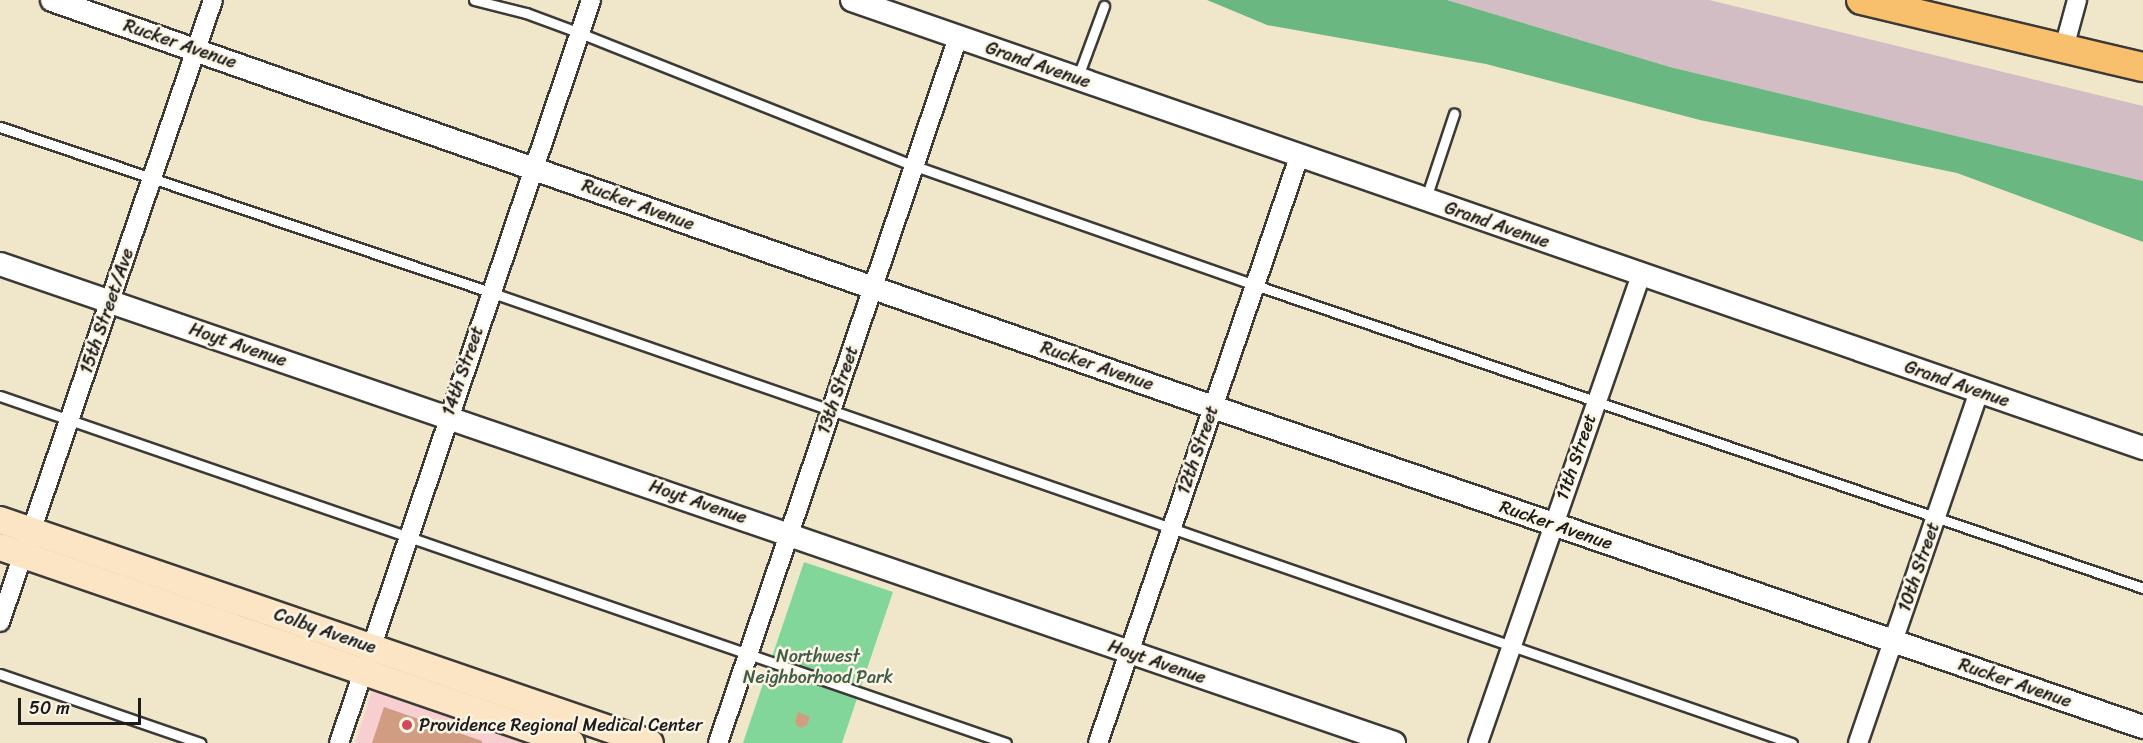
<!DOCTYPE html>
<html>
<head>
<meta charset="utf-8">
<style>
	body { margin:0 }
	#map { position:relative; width:2143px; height:743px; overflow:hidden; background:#f0e7ca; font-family:Sriracha,sans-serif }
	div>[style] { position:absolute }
	.built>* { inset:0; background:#f7cfd0 }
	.industrial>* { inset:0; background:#d2bdc5 }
	.green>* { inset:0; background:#83d699 }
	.forest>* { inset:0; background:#6ab781 }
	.building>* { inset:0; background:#d09d83 }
	.roads { filter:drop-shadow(2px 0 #3c3a36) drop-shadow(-2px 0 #3c3a36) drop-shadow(0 2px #3c3a36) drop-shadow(0 -2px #3c3a36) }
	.service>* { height:9px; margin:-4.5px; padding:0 4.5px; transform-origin:4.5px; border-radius:4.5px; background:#fff }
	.minor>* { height:18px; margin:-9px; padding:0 9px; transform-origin:9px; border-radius:9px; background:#fff }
	.tertiary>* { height:22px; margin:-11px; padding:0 11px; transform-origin:11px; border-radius:11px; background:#fff }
	.secondary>* { height:26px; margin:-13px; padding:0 13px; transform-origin:13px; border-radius:13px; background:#fce5c4 }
	.primary>* { height:28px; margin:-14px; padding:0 14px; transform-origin:14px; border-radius:14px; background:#f8bf6c }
	.dots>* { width:16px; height:16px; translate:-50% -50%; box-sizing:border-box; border:3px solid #fcf5e5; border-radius:50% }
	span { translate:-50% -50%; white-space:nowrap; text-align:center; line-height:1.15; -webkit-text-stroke:5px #fcf5e5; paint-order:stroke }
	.street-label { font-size:18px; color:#1c1c1c }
	.park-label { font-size:18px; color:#405d48 }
	.poi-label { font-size:18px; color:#1c1c1c }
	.left { translate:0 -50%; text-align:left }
	.scale { position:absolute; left:18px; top:698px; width:123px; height:27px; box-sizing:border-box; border:3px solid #1c1c1c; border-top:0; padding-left:8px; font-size:18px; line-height:21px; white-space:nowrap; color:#1c1c1c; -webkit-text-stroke:4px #fcf5e5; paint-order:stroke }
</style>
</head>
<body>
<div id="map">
	<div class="built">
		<div style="clip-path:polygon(372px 691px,523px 743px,355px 743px)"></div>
	</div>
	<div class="industrial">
		<div style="clip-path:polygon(1447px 0,1709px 0,2143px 106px,2143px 181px,1670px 67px)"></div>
	</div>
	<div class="green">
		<div style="clip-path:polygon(804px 562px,893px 592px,842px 743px,743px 743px)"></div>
	</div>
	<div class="forest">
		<div style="clip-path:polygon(1207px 0,1447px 0,1670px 67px,2143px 181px,2143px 242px,1957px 173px,1700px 120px,1486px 64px,1267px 25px)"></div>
	</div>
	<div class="building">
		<div style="clip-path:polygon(384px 707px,482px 741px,482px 743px,372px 743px)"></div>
		<div style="clip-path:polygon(798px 712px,810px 717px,807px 725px,802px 728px,797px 726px,795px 721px)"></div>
	</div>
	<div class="roads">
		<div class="service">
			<div style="left:474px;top:0;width:54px;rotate:14deg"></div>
			<div style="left:526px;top:13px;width:58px;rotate:20.3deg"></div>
			<div style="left:580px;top:33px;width:360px;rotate:21.7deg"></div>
			<div style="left:915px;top:166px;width:360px;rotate:19.3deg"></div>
			<div style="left:1255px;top:285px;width:938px;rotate:18.84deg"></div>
			<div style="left:1077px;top:79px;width:78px;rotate:-69.7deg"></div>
			<div style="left:0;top:127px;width:517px;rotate:18.61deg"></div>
			<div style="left:490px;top:292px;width:1378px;rotate:19.11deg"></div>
			<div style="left:1426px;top:198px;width:89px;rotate:-71.6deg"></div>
			<div style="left:0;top:396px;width:1064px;rotate:19.03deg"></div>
			<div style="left:0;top:674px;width:212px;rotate:19deg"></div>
		</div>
		<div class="minor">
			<div style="left:2064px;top:48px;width:50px;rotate:-74.8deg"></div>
			<div style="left:0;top:622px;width:657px;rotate:-71.1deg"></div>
			<div style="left:339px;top:743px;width:785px;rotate:-71.26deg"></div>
			<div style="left:718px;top:743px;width:746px;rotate:-71.22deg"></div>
			<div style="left:1098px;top:743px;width:620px;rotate:-71.07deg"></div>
			<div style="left:1478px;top:743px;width:497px;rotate:-70.8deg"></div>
			<div style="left:1858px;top:743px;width:372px;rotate:-71deg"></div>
		</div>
		<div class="tertiary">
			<div style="left:52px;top:0;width:1230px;rotate:19.32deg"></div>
			<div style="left:1213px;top:407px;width:984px;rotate:18.99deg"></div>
			<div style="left:852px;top:0;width:1367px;rotate:19.14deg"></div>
			<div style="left:0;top:264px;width:1474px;rotate:18.96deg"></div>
		</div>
		<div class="secondary">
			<div style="left:0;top:520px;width:687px;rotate:18.94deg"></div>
			<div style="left:0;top:547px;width:604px;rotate:18.95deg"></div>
		</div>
		<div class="primary">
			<div style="left:1861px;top:0;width:290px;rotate:13.4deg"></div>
		</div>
	</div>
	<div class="dots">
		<div style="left:407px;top:725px;background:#d1495b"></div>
	</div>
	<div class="street-label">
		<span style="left:180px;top:44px;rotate:19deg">Rucker Avenue</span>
		<span style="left:1038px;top:65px;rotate:19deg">Grand Avenue</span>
		<span style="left:638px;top:205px;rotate:20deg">Rucker Avenue</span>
		<span style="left:1497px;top:225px;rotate:19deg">Grand Avenue</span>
		<span style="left:107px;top:311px;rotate:-71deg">15th Street/Ave</span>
		<span style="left:238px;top:345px;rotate:19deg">Hoyt Avenue</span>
		<span style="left:1097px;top:366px;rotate:19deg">Rucker Avenue</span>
		<span style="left:463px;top:371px;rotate:-71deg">14th Street</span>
		<span style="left:1957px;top:384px;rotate:19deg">Grand Avenue</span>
		<span style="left:838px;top:390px;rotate:-71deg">13th Street</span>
		<span style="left:1198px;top:450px;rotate:-71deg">12th Street</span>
		<span style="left:1576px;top:457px;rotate:-71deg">11th Street</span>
		<span style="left:698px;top:502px;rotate:19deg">Hoyt Avenue</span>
		<span style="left:1556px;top:525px;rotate:19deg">Rucker Avenue</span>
		<span style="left:1919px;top:567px;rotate:-71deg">10th Street</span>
		<span style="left:325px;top:631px;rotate:19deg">Colby Avenue</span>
		<span style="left:1157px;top:662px;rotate:19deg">Hoyt Avenue</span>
		<span style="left:2015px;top:683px;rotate:19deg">Rucker Avenue</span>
	</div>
	<div class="park-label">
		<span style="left:818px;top:667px">Northwest<br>Neighborhood Park</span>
	</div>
	<div class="poi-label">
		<span class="left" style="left:419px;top:725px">Providence Regional Medical Center</span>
	</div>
	<div class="scale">50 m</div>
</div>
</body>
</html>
